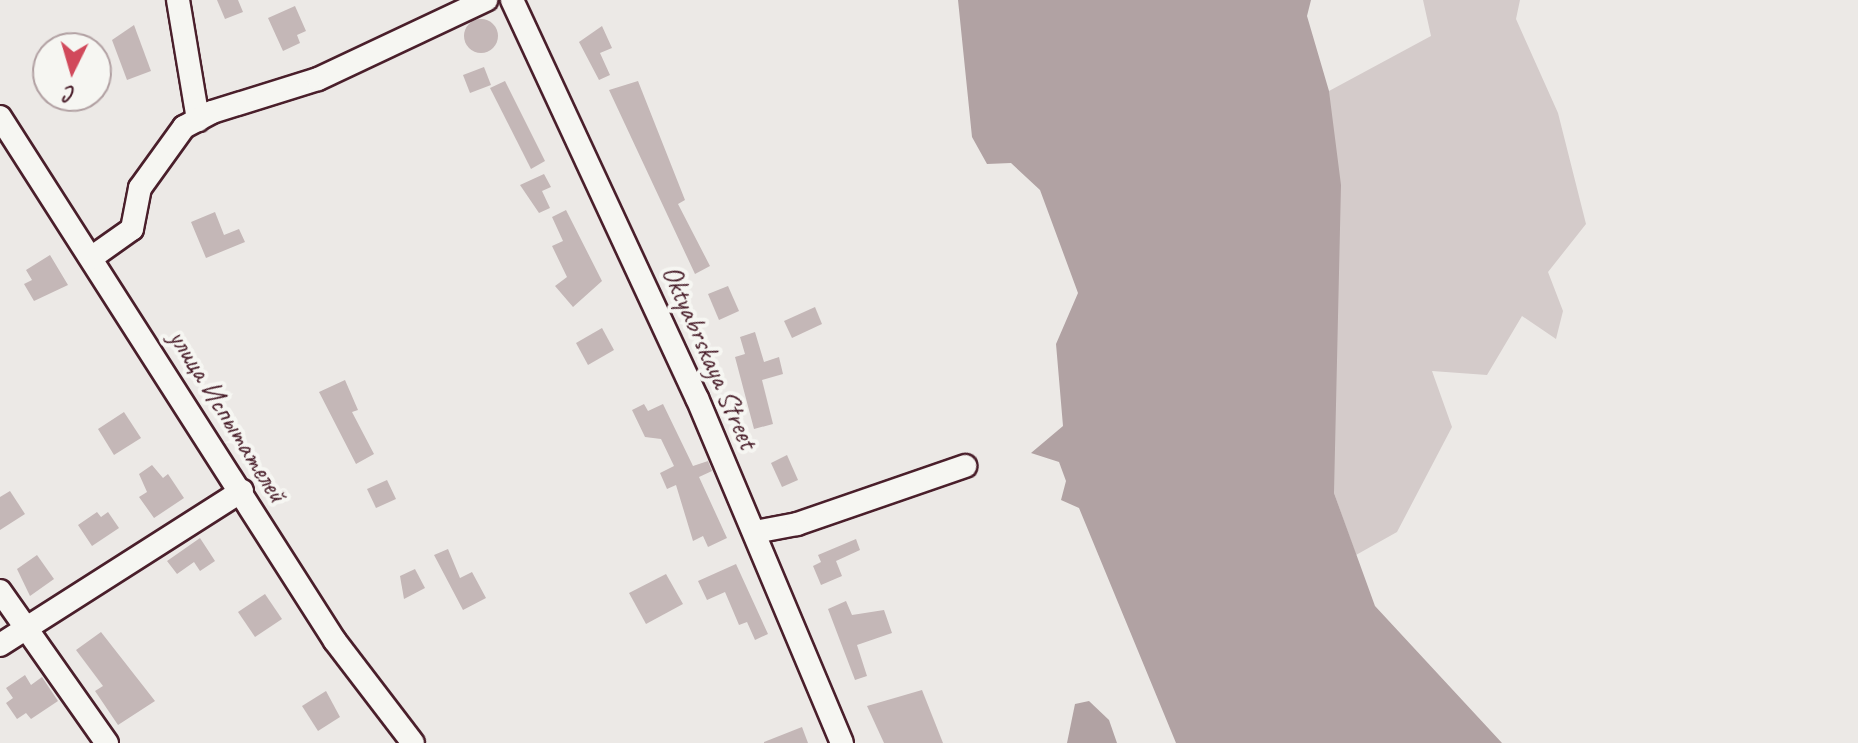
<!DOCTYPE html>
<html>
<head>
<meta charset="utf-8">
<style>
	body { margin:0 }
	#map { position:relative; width:1858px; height:743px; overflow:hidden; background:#ece9e6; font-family:Caveat,sans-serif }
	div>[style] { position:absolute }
	.green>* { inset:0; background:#d4cbca }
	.water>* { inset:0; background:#b1a2a3 }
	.building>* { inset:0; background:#c4b7b7 }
	.round { border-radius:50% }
	.roads { filter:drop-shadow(2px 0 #4a1f2b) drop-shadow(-2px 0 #4a1f2b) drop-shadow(0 2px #4a1f2b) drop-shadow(0 -2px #4a1f2b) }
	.minor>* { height:22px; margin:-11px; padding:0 11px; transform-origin:11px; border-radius:11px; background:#f6f6f2 }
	span { translate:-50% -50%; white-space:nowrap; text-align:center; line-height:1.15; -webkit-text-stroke:8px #f6f6f2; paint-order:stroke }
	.street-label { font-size:28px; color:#4a1f2b }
	.north { position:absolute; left:32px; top:32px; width:80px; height:80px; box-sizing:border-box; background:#f6f6f2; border:2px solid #b1a0a2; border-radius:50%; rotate:185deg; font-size:22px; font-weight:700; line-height:32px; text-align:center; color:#4a1f2b }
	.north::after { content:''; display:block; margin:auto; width:28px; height:36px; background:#d1495b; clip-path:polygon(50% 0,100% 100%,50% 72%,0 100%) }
</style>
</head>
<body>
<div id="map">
	<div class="green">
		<div style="clip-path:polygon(1423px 0,1520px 0,1516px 19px,1558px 113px,1586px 224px,1548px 272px,1563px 311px,1556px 339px,1522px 316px,1487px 375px,1432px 371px,1452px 427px,1397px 532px,1356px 555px,1334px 493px,1329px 91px,1431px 36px)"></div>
	</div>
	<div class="water">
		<div style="clip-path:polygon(958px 0,1311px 0,1307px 16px,1329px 91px,1341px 185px,1334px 493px,1375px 606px,1502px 743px,1176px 743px,1079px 508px,1061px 500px,1066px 481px,1059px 462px,1031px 453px,1063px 426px,1056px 344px,1078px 293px,1040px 190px,1011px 163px,987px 164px,972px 137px)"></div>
		<div style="clip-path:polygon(1089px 701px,1109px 720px,1117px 743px,1067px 743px,1075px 704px)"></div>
	</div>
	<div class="building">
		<div style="clip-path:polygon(217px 0,238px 0,243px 12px,225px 19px)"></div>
		<div style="clip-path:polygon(295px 6px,306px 31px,297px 35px,300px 43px,283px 51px,268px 18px)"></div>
		<div class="round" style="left:464px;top:19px;width:34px;height:34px"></div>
		<div style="clip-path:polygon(134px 25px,151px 71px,127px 80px,112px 40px)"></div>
		<div style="clip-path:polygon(602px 26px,612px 48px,600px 53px,610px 75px,599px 80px,579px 42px)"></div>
		<div style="clip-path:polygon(484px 67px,491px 85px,470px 93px,463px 75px)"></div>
		<div style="clip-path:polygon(505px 81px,545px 161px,531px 169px,490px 88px)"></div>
		<div style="clip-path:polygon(638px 81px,685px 200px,678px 204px,710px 266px,695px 274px,609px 90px)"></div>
		<div style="clip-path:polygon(544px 174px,551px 187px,542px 191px,550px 208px,539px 213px,520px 185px)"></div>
		<div style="clip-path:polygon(566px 210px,602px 281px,573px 307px,555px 286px,567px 277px,552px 246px,563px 241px,552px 217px)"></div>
		<div style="clip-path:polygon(215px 212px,224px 235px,239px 229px,245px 242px,206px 258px,191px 222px)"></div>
		<div style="clip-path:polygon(50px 255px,68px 285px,34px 301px,24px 284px,32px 280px,26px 270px)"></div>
		<div style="clip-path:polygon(728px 286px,739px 311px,719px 320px,708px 294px)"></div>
		<div style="clip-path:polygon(815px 307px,822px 324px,792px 338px,784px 321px)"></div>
		<div style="clip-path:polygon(602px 328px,614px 350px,588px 365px,576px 343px)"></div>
		<div style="clip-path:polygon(755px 332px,764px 362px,779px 357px,783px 374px,762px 380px,773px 424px,754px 429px,735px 357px,745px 354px,740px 337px)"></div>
		<div style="clip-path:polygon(345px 380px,358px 410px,352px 412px,374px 454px,356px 464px,319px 392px)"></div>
		<div style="clip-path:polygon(644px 404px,648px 411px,663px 404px,693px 466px,708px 461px,712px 471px,699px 477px,727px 538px,708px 547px,703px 536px,693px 541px,676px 485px,667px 489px,660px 473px,674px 466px,661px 439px,645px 437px,632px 410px)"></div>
		<div style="clip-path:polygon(124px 412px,141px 438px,114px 455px,98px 429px)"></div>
		<div style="clip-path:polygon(787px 455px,798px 480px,782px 487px,771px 463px)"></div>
		<div style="clip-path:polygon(152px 465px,163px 478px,168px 474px,184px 498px,154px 518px,139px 497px,147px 492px,139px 474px)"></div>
		<div style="clip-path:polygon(387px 480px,396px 499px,376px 508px,367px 489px)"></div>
		<div style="clip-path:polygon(10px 491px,25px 514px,0 530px,0 497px)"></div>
		<div style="clip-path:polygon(97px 512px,101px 517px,108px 512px,119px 528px,92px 546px,78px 525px)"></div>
		<div style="clip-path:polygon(200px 538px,215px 561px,200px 571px,194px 562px,177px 574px,167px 561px)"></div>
		<div style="clip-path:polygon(856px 539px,860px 550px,836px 561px,842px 576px,821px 585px,813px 566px,821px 562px,818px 555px)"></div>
		<div style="clip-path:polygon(448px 549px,460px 578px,472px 572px,486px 598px,463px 610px,434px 555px)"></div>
		<div style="clip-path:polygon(37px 555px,54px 579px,30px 596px,17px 569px)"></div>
		<div style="clip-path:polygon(736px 564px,768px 634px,755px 640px,747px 622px,739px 625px,725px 592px,707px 600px,698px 581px)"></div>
		<div style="clip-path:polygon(415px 569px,425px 588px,404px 599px,400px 576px)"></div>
		<div style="clip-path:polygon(666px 574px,683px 604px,646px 624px,629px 593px)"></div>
		<div style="clip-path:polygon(265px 594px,282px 619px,255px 637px,238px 612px)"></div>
		<div style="clip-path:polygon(846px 601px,852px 615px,884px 610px,892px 633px,857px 645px,867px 676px,855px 680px,828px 609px)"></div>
		<div style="clip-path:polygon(101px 632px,155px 701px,118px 725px,95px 691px,103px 686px,76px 650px)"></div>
		<div style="clip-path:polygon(25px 675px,31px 685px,42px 677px,58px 701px,31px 719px,26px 713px,17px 719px,6px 703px,13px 698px,6px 688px)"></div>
		<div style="clip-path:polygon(922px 690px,943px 743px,884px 743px,867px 706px)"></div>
		<div style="clip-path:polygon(326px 691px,340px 717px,318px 731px,302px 706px)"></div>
		<div style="clip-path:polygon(802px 727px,808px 743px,764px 743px,764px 742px)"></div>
	</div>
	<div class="roads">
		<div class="minor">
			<div style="left:178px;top:0;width:122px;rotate:80.5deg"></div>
			<div style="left:512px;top:0;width:439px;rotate:65.1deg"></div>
			<div style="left:697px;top:398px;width:374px;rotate:67.2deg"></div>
			<div style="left:0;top:117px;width:622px;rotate:57.41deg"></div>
			<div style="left:335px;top:641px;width:128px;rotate:52.6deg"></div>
			<div style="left:91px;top:258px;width:50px;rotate:-35.3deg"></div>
			<div style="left:132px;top:229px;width:42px;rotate:-79deg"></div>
			<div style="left:140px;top:188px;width:75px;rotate:-54.2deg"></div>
			<div style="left:184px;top:127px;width:32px;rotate:-28deg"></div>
			<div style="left:212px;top:112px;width:111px;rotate:-17.3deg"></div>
			<div style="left:318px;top:79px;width:186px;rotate:-25.2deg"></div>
			<div style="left:755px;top:532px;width:43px;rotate:-10.8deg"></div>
			<div style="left:797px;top:524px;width:178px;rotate:-19deg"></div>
			<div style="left:0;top:591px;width:186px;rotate:54.9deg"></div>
			<div style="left:0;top:645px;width:287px;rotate:-32.5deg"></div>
		</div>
	</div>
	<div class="street-label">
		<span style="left:710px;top:357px;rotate:66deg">Oktyabrskaya Street</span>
		<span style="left:228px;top:416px;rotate:58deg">улица Испытателей</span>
	</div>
	<div class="north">С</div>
</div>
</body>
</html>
